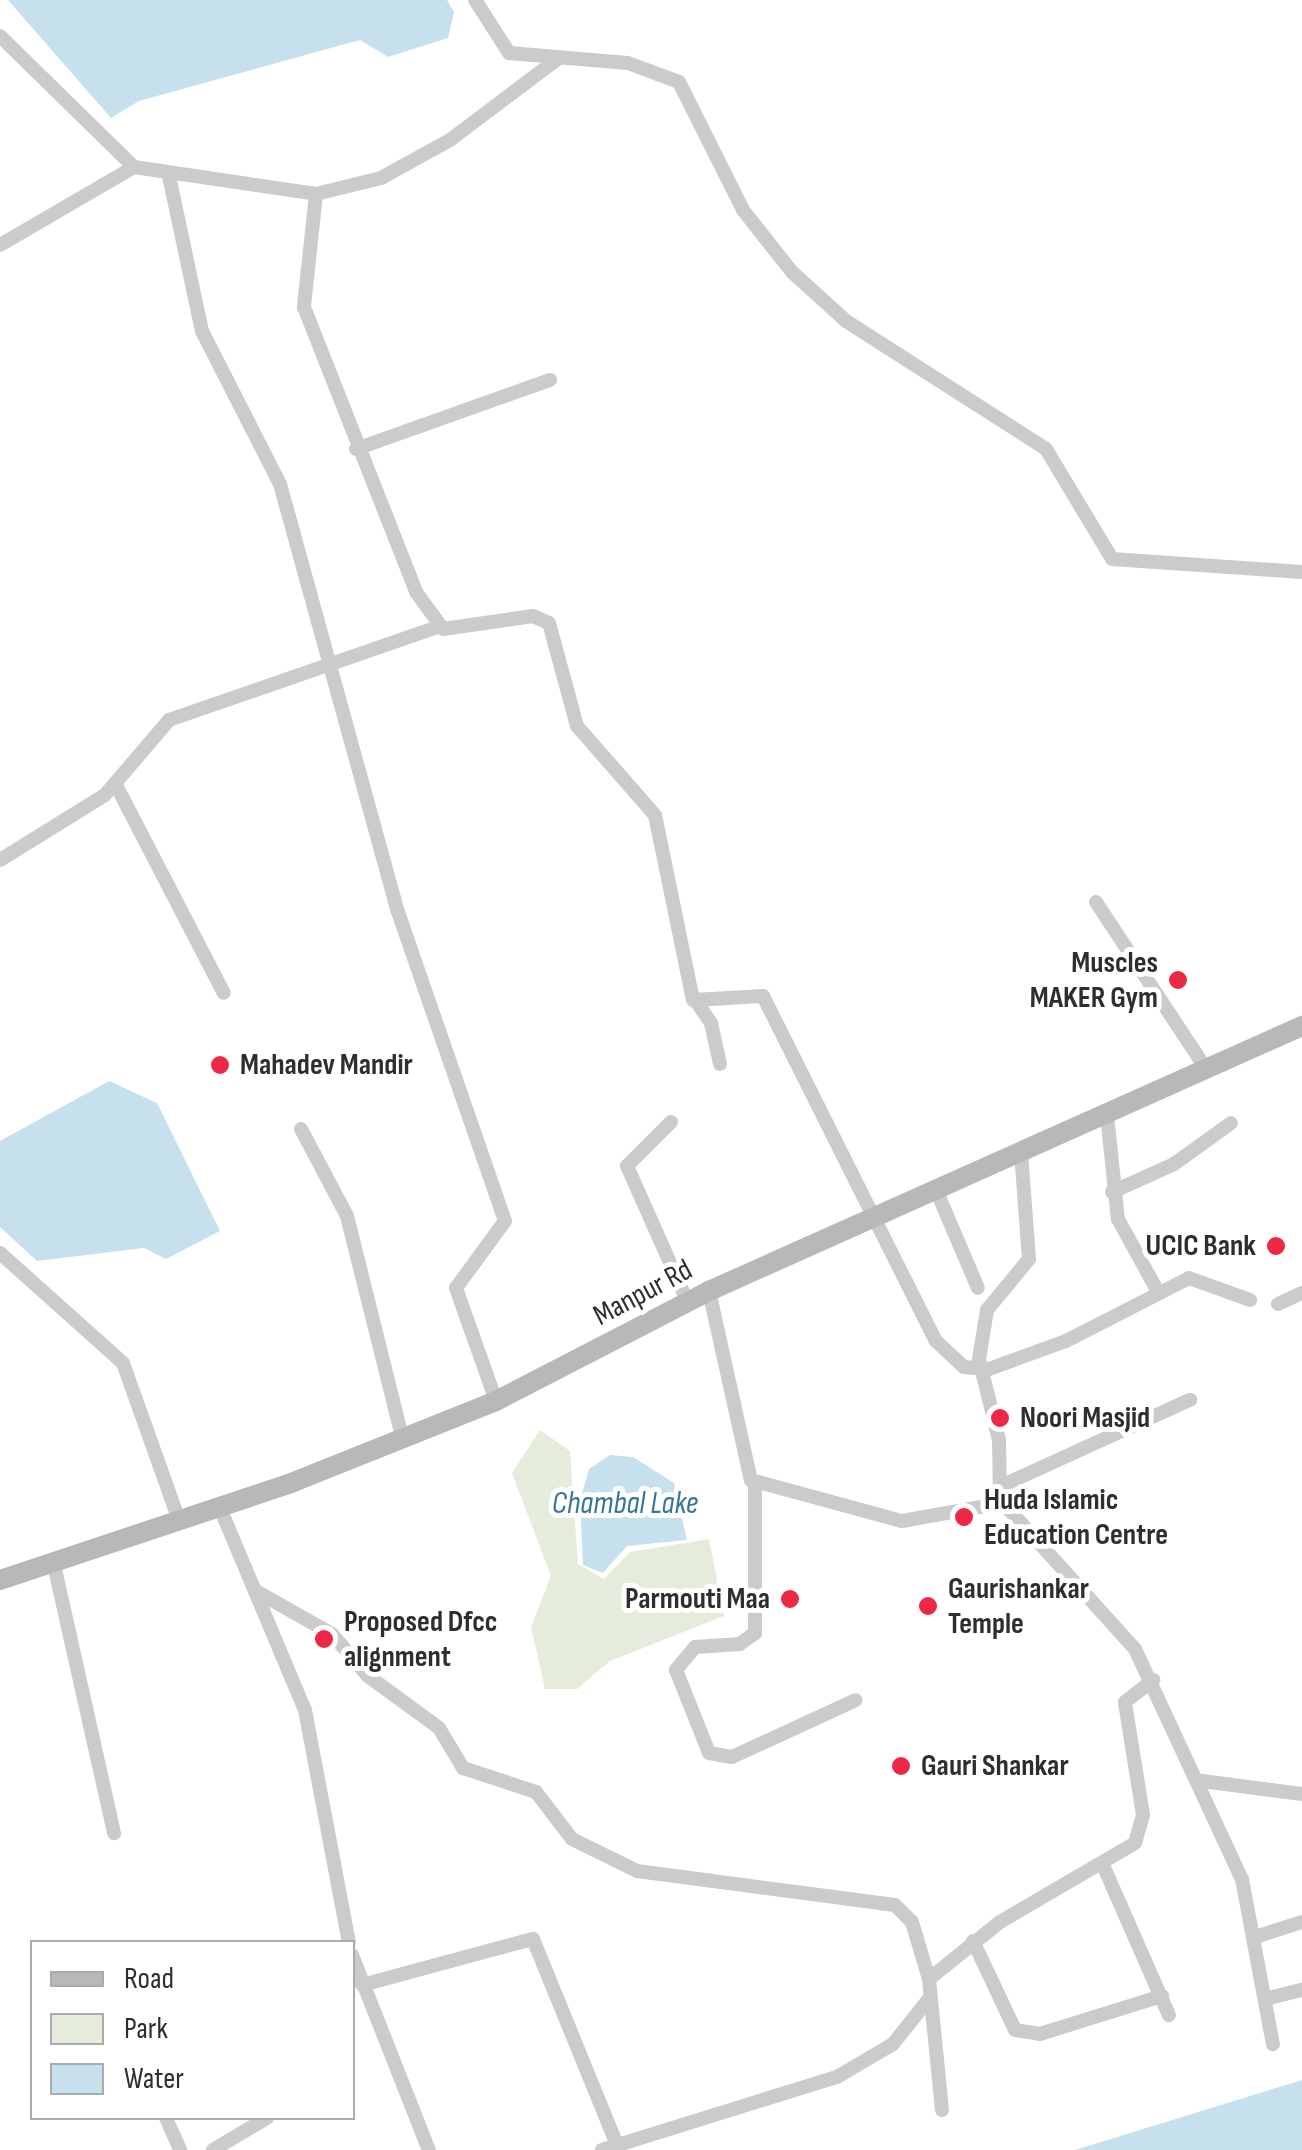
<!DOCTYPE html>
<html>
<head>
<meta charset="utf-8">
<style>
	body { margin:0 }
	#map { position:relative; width:1302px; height:2150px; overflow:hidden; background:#fff; font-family:"Sofia Sans Condensed",sans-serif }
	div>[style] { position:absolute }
	.green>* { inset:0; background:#e5ecdb }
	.water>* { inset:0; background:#c6e1ed }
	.street>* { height:14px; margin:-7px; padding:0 7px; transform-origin:7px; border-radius:7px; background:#cbcbcb }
	.secondary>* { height:20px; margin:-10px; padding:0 10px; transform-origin:10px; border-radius:10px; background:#b8b8b8 }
	.dots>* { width:28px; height:28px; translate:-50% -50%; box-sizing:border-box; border:5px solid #fff; border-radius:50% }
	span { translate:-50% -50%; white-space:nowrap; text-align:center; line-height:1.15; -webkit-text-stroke:10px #fff; paint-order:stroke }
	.poi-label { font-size:30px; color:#2e2e2e; font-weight:700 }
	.right { translate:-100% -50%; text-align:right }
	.left { translate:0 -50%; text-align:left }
	.street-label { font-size:30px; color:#2e2e2e }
	.water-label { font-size:32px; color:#387794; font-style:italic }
	.legend { position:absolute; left:30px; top:1940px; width:325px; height:180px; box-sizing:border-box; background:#fff; border:2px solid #ababab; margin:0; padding:12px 18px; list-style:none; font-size:30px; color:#2e2e2e }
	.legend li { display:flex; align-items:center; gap:20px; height:50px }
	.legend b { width:50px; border:2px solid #ababab }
</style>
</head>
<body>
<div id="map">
	<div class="green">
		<div style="clip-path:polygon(540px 1430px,570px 1451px,578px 1564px,604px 1579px,630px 1552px,709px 1539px,724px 1616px,610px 1661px,577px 1689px,545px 1689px,531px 1627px,551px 1576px,512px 1473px)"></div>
	</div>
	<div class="water">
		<div style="clip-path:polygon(8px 0,447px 0,454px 12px,448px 38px,388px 57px,360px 40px,139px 101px,111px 118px)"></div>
		<div style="clip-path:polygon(109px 1081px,157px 1103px,220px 1231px,166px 1259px,144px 1248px,37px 1261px,0 1227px,0 1141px)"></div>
		<div style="clip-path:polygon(610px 1455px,633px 1457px,674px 1483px,687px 1540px,627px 1546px,603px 1573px,583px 1565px,580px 1500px,589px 1469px)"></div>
		<div style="clip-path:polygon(1302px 2080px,1302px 2150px,1075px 2150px)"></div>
	</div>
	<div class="street">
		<div style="left:475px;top:0;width:63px;rotate:57.3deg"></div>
		<div style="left:509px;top:53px;width:119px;rotate:4.8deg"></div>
		<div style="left:628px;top:63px;width:54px;rotate:20.4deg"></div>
		<div style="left:679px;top:82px;width:143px;rotate:63.4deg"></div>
		<div style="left:743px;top:210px;width:79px;rotate:51.7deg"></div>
		<div style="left:792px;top:272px;width:73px;rotate:42.2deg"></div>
		<div style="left:846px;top:321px;width:237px;rotate:32.6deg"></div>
		<div style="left:1046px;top:449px;width:128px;rotate:59deg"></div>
		<div style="left:1112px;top:559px;width:190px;rotate:3.9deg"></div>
		<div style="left:0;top:36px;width:187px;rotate:44.4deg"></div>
		<div style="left:134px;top:167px;width:184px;rotate:8.4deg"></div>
		<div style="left:316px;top:194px;width:67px;rotate:-13.8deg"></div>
		<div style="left:381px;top:178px;width:79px;rotate:-28.8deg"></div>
		<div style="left:450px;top:140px;width:136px;rotate:-37deg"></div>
		<div style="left:169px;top:176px;width:158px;rotate:78deg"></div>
		<div style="left:202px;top:331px;width:172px;rotate:63deg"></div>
		<div style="left:280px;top:484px;width:444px;rotate:74.6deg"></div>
		<div style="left:398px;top:912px;width:327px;rotate:70.9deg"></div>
		<div style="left:505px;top:1221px;width:83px;rotate:126.2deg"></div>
		<div style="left:456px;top:1288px;width:120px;rotate:70.5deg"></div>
		<div style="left:316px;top:194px;width:114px;rotate:96.1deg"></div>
		<div style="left:304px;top:307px;width:306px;rotate:68.5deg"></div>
		<div style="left:416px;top:592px;width:46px;rotate:53.9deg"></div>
		<div style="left:443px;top:629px;width:91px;rotate:-8.2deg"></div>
		<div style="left:533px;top:616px;width:17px;rotate:24deg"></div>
		<div style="left:549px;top:623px;width:107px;rotate:74.8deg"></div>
		<div style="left:577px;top:726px;width:118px;rotate:48.8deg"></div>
		<div style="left:655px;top:815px;width:184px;rotate:78.4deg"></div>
		<div style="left:692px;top:995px;width:34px;rotate:56deg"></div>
		<div style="left:711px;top:1023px;width:42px;rotate:77.6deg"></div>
		<div style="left:0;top:245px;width:155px;rotate:-30.2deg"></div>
		<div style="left:356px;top:449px;width:206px;rotate:-19.6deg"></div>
		<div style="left:116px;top:785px;width:234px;rotate:62.6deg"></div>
		<div style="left:0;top:860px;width:123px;rotate:-31.8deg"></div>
		<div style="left:105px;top:795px;width:99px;rotate:-49.5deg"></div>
		<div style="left:169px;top:720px;width:285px;rotate:-19.1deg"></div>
		<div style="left:1096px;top:902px;width:200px;rotate:56.6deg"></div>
		<div style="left:693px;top:1000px;width:70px;rotate:-3.3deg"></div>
		<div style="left:763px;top:996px;width:386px;rotate:63.4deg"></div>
		<div style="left:936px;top:1341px;width:38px;rotate:43deg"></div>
		<div style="left:964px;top:1367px;width:25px;rotate:5deg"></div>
		<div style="left:989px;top:1369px;width:82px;rotate:-20deg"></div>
		<div style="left:1066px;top:1341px;width:138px;rotate:-27.1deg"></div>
		<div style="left:1189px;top:1278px;width:65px;rotate:19.8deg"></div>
		<div style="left:1107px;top:1115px;width:105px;rotate:84deg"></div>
		<div style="left:1118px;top:1219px;width:79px;rotate:61.2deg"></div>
		<div style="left:671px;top:1122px;width:62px;rotate:135deg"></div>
		<div style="left:627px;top:1166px;width:150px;rotate:66deg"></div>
		<div style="left:301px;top:1129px;width:98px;rotate:62.1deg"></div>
		<div style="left:347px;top:1216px;width:231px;rotate:76deg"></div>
		<div style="left:937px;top:1192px;width:104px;rotate:66.9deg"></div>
		<div style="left:1112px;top:1192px;width:68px;rotate:-24.3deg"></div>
		<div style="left:1174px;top:1164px;width:70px;rotate:-35.7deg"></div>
		<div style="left:0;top:1253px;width:165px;rotate:41.8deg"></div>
		<div style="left:123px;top:1363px;width:167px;rotate:70.4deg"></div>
		<div style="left:709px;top:1291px;width:194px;rotate:77.5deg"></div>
		<div style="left:751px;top:1480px;width:156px;rotate:15.2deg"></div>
		<div style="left:902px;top:1521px;width:103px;rotate:-10.1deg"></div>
		<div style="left:1003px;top:1503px;width:197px;rotate:47.9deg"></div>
		<div style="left:1135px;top:1649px;width:254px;rotate:65.1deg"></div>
		<div style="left:1242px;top:1879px;width:168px;rotate:79.4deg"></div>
		<div style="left:1278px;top:1304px;width:26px;rotate:-25deg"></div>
		<div style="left:755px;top:1482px;width:151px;rotate:90deg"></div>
		<div style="left:755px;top:1633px;width:19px;rotate:144deg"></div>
		<div style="left:740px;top:1644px;width:45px;rotate:176.2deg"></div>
		<div style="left:695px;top:1647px;width:30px;rotate:130deg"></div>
		<div style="left:676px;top:1670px;width:89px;rotate:68.3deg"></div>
		<div style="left:709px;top:1753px;width:23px;rotate:10deg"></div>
		<div style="left:732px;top:1757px;width:136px;rotate:-24.7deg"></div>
		<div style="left:1001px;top:1486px;width:208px;rotate:-24.5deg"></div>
		<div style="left:1000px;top:1502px;width:62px;rotate:-90.9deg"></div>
		<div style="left:999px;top:1440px;width:83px;rotate:-103.9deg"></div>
		<div style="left:979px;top:1359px;width:50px;rotate:-80.7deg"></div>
		<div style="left:987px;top:1310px;width:66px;rotate:-50.5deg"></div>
		<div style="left:1029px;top:1259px;width:107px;rotate:-94.3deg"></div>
		<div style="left:220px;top:1508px;width:219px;rotate:67.2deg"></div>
		<div style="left:305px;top:1710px;width:236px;rotate:79.3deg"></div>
		<div style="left:53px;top:1560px;width:280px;rotate:77.4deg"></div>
		<div style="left:256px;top:1591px;width:87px;rotate:29.5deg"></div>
		<div style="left:332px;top:1634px;width:55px;rotate:49.4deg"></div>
		<div style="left:368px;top:1676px;width:88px;rotate:36.2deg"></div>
		<div style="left:439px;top:1728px;width:47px;rotate:59deg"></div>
		<div style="left:463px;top:1768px;width:77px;rotate:18.2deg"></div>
		<div style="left:536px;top:1792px;width:59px;rotate:52.5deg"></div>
		<div style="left:572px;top:1839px;width:72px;rotate:26.2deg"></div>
		<div style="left:637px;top:1871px;width:260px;rotate:7.5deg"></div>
		<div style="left:895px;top:1905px;width:24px;rotate:45deg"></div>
		<div style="left:912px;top:1922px;width:59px;rotate:73.4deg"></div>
		<div style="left:1202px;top:1781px;width:101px;rotate:7.4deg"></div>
		<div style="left:1103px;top:1865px;width:164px;rotate:66.3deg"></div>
		<div style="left:1255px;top:1937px;width:49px;rotate:-17.7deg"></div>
		<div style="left:973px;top:1941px;width:98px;rotate:64.7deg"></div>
		<div style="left:1015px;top:2030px;width:25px;rotate:9deg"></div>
		<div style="left:1040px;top:2034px;width:128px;rotate:-17.3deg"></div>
		<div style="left:352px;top:1955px;width:210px;rotate:68.5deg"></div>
		<div style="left:362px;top:1985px;width:177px;rotate:-15.1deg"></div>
		<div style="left:533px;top:1939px;width:228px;rotate:67.8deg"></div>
		<div style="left:1265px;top:1999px;width:38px;rotate:-14deg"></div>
		<div style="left:942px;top:2110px;width:132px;rotate:-95.7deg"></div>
		<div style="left:929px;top:1979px;width:91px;rotate:-38.8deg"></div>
		<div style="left:1000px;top:1922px;width:156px;rotate:-30.3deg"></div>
		<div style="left:1135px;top:1843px;width:29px;rotate:-74deg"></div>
		<div style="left:1143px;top:1815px;width:114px;rotate:-99.1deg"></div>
		<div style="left:1125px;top:1702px;width:36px;rotate:-38deg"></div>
		<div style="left:166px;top:2118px;width:35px;rotate:66deg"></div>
		<div style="left:213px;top:2150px;width:63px;rotate:-30.7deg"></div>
		<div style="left:602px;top:2150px;width:246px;rotate:-17.3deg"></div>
		<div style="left:837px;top:2077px;width:65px;rotate:-30.5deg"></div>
		<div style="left:893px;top:2044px;width:56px;rotate:-51.5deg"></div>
	</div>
	<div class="secondary">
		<div style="left:0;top:1580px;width:307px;rotate:-18.4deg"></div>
		<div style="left:291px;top:1483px;width:221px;rotate:-21.8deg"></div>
		<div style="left:496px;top:1401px;width:240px;rotate:-27.3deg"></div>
		<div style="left:709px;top:1291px;width:650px;rotate:-24.08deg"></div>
	</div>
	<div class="dots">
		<div style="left:1178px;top:980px;background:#ed2845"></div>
		<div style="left:220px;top:1065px;background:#ed2845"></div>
		<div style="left:1276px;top:1246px;background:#ed2845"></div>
		<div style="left:1000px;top:1418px;background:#ed2845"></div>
		<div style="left:964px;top:1517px;background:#ed2845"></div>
		<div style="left:790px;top:1599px;background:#ed2845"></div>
		<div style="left:928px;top:1606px;background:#ed2845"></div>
		<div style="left:324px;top:1639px;background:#ed2845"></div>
		<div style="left:901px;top:1766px;background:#ed2845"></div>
	</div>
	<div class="poi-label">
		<span class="right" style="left:1158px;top:980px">Muscles<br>MAKER Gym</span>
		<span class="left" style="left:240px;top:1065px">Mahadev Mandir</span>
		<span class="right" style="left:1256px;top:1246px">UCIC Bank</span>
		<span class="left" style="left:1020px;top:1418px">Noori Masjid</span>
		<span class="left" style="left:984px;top:1517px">Huda Islamic<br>Education Centre</span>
		<span class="left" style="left:948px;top:1606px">Gaurishankar<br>Temple</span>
		<span class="right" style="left:770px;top:1599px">Parmouti Maa</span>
		<span class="left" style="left:344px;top:1639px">Proposed Dfcc<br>alignment</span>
		<span class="left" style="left:921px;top:1766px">Gauri Shankar</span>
	</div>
	<div class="street-label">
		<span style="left:643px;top:1293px;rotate:-28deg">Manpur Rd</span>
	</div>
	<div class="water-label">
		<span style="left:625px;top:1504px">Chambal Lake</span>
	</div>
	<ul class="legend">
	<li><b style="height:12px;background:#b8b8b8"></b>Road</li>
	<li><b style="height:28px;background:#e5ecdb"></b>Park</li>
	<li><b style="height:28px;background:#c6e1ed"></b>Water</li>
	</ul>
</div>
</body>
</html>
